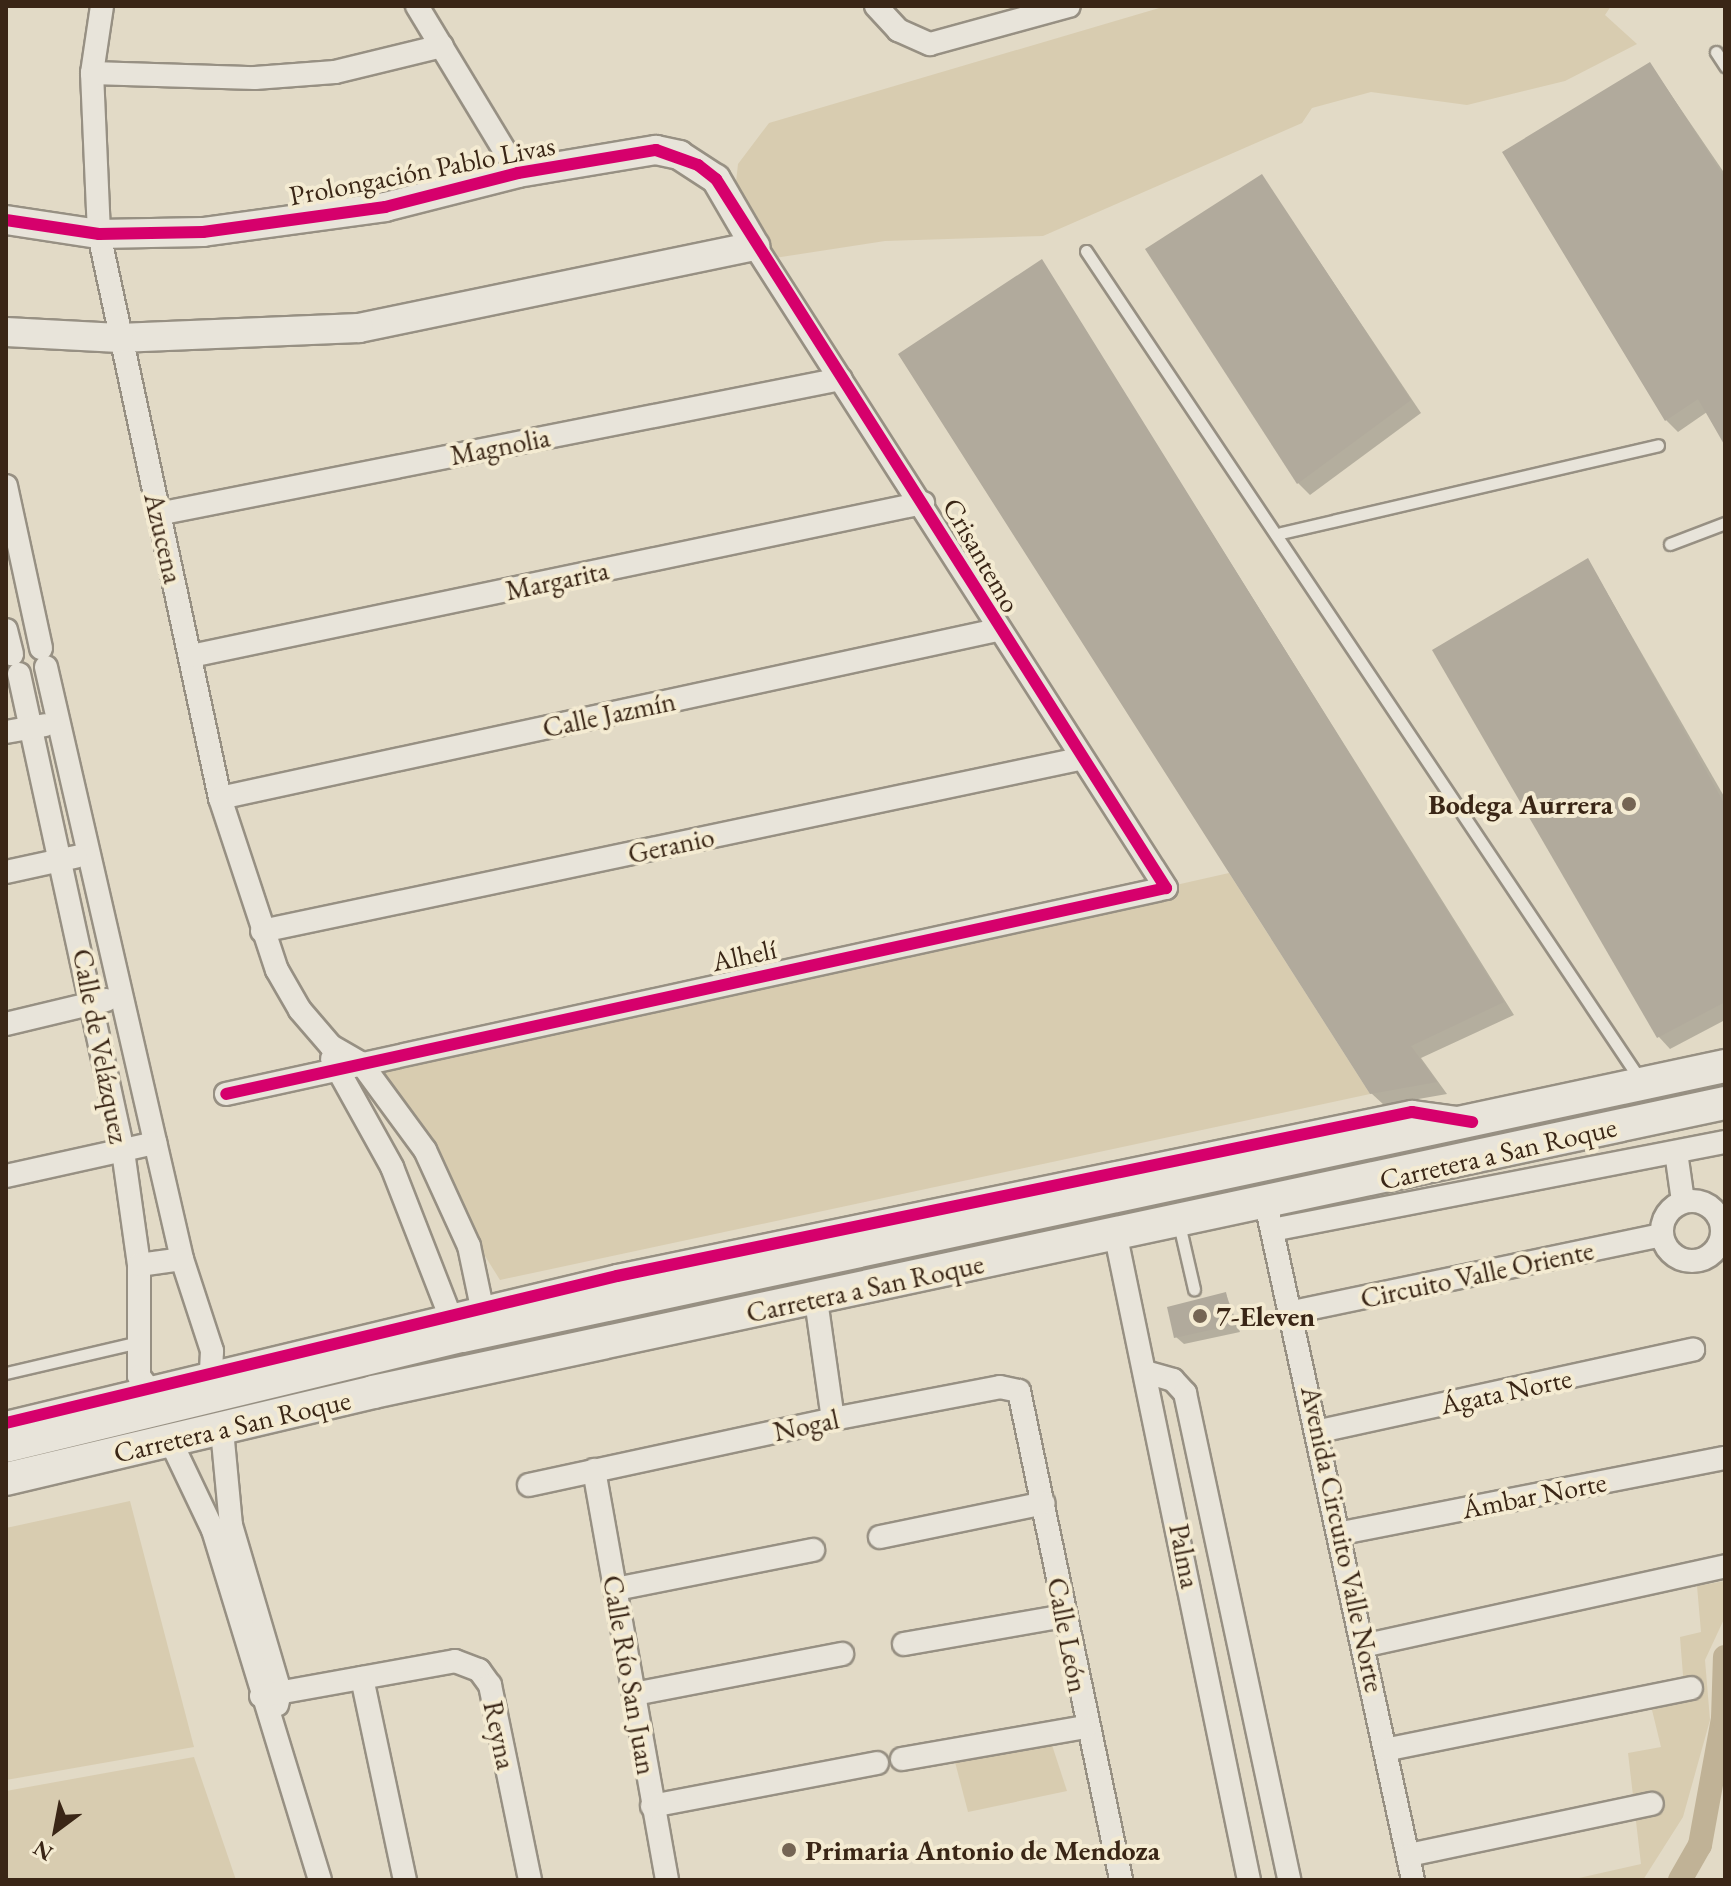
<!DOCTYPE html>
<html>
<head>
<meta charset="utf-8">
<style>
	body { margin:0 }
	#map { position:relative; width:1731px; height:1886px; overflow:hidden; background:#e2dac6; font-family:"EB Garamond",serif }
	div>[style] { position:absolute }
	.green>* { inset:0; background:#d8ccb0 }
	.shadow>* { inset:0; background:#0003 }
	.canal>* { height:24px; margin:-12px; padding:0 12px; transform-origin:12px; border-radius:12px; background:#c0b296 }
	.building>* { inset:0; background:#b1aa9c }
	.roads { filter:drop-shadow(2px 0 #979083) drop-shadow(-2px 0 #979083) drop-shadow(0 2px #979083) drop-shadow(0 -2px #979083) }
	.service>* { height:11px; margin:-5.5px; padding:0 5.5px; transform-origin:5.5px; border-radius:5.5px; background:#e8e4da }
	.minor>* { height:22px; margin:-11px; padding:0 11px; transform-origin:11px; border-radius:11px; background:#e8e4da }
	.minor>.ring { margin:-11px; padding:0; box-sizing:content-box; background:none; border:22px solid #e8e4da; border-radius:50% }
	.tertiary>* { height:28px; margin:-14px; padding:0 14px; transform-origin:14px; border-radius:14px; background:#e8e4da }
	.secondary>* { height:32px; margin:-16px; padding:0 16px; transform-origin:16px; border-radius:16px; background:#e8e4da }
	.cycleway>* { height:12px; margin:-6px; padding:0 6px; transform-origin:6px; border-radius:6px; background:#d6006c }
	.dots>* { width:22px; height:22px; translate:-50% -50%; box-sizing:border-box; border:4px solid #f4ebd2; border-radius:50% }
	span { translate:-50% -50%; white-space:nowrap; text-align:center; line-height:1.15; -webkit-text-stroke:8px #f4ebd2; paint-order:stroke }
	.street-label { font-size:28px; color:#3a2616 }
	.poi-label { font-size:28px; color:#3a2616; font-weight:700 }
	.right { translate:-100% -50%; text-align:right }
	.left { translate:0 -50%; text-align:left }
	.frame { position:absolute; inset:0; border:8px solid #3a2616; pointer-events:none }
	.north { position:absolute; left:16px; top:1790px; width:80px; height:80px; -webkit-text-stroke:6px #f4ebd2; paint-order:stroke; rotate:212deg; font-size:22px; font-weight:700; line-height:32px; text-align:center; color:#3a2616 }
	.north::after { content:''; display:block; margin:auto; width:28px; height:36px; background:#3a2616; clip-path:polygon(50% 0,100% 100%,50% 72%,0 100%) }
</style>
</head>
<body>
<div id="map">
	<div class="green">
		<div style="clip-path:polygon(1166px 6px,1611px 6px,1605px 15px,1637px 44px,1565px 81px,1467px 105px,1371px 92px,1312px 108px,1302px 123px,1043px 236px,885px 241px,768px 259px,735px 191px,738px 164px,769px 123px)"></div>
		<div style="clip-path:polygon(1229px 873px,1370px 1094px,500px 1280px,367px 1067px)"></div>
		<div style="clip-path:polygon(130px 1501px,194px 1747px,6px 1780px,6px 1528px)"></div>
		<div style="clip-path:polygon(1725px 1581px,1725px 1617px,1705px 1660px,1710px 1720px,1683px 1817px,1643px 1880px,1570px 1880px,1641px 1864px,1628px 1753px,1661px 1747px,1652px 1710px,1685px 1701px,1680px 1637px,1701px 1632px,1697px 1586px)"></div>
		<div style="clip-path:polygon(1052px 1745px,1067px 1791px,968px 1812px,955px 1762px)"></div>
		<div style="clip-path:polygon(194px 1757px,236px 1880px,6px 1880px,6px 1791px)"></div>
	</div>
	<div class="shadow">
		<div style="clip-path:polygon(1650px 64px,1725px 174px,1725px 442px,1707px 412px,1678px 432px,1666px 420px)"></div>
		<div style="clip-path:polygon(1262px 176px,1421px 413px,1310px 495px,1298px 483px)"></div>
		<div style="clip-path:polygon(1042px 262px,1514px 1015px,1421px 1058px,1447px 1094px,1384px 1105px,1371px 1093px)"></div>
		<div style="clip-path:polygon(1588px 560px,1725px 798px,1725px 1020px,1670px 1049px,1659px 1037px)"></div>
		<div style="clip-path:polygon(1226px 1294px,1240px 1332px,1184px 1344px,1176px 1337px)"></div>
	</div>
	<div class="canal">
		<div style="left:1680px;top:1880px;width:40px;rotate:-60.3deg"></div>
		<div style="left:1700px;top:1845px;width:128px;rotate:-79.7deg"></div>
		<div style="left:1723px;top:1719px;width:62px;rotate:-88.2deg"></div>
	</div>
	<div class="building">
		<div style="clip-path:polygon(1650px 62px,1725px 178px,1725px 446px,1698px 399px,1665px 421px,1502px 152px)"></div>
		<div style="clip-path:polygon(1262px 174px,1411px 400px,1297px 484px,1145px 249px)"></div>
		<div style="clip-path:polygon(1042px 259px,1504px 1002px,1411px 1046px,1437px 1082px,1370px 1094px,898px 354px)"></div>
		<div style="clip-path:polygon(1588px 558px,1725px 805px,1725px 1002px,1657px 1038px,1432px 650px)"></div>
		<div style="clip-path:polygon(1226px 1292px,1233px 1325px,1174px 1338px,1167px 1307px)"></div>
	</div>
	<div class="roads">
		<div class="service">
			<div style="left:1716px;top:52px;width:17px;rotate:57deg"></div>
			<div style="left:1086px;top:251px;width:998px;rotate:56.23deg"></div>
			<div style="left:1281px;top:533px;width:387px;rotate:-13.1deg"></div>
			<div style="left:1670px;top:544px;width:59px;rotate:-20.9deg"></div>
			<div style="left:1179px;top:1224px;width:67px;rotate:77deg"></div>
			<div style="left:6px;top:1373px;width:137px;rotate:-13.1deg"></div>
		</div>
		<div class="minor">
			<div style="left:102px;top:6px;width:68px;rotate:98.5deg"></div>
			<div style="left:92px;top:73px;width:161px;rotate:87.5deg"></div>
			<div style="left:99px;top:234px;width:577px;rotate:77.89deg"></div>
			<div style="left:220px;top:798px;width:181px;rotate:71.7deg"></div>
			<div style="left:277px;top:970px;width:46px;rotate:60.1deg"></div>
			<div style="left:300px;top:1010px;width:48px;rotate:49.3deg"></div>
			<div style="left:331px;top:1046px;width:34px;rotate:30deg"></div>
			<div style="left:361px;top:1063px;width:108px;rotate:53.7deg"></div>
			<div style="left:425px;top:1150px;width:106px;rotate:65.4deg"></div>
			<div style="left:469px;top:1246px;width:78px;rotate:78.1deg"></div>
			<div style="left:417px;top:6px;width:195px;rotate:58.8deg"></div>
			<div style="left:876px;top:6px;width:33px;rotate:47deg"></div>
			<div style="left:898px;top:30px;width:35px;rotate:24deg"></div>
			<div style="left:930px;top:44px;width:144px;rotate:-15.3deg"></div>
			<div style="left:92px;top:73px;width:163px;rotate:1.8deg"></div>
			<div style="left:255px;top:78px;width:80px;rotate:-4.3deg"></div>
			<div style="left:335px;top:72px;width:110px;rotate:-13.7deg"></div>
			<div style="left:6px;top:486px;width:166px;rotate:77.8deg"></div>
			<div style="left:158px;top:514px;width:696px;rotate:-11.18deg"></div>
			<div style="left:6px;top:630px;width:25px;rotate:76deg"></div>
			<div style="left:191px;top:656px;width:748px;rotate:-11.81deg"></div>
			<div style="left:46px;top:667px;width:607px;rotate:77.06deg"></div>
			<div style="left:182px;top:1259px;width:97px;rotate:71.9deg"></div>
			<div style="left:212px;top:1351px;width:33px;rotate:93deg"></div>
			<div style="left:19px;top:674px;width:488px;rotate:77.7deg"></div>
			<div style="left:123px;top:1151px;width:115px;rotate:82deg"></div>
			<div style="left:139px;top:1265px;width:111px;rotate:90deg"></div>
			<div style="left:139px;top:1376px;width:30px;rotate:53deg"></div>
			<div style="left:6px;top:732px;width:39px;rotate:-10deg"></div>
			<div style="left:220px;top:798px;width:795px;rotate:-12.2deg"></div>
			<div style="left:6px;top:872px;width:71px;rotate:-12.3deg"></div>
			<div style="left:262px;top:931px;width:835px;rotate:-11.89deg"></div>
			<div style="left:6px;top:1024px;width:103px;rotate:-13.5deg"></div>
			<div style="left:332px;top:1059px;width:124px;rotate:60.9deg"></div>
			<div style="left:392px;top:1167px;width:176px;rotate:68.7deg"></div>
			<div style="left:226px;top:1094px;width:962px;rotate:-12.36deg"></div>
			<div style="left:1166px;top:888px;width:762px;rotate:-122.63deg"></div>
			<div style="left:1676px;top:1152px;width:49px;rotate:81.9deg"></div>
			<div style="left:6px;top:1176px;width:153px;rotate:-12.5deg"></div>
			<div style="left:1265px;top:1199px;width:697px;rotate:77.74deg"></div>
			<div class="ring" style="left:1662px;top:1201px;width:38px;height:38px"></div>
			<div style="left:1272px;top:1230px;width:461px;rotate:-11deg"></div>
			<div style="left:1115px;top:1232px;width:662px;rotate:78.32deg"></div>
			<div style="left:139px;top:1265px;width:43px;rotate:-7.9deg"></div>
			<div style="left:816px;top:1300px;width:120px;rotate:81.9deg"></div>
			<div style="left:1293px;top:1312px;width:376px;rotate:-11.8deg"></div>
			<div style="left:1149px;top:1373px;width:25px;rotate:16deg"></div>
			<div style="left:1173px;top:1380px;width:18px;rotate:47deg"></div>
			<div style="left:1185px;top:1393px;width:498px;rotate:77.9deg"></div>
			<div style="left:6px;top:1423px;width:628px;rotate:-13.53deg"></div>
			<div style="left:617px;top:1276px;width:812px;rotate:-11.66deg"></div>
			<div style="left:1412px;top:1112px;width:52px;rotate:7.7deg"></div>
			<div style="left:222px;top:1430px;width:95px;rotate:84.6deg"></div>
			<div style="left:231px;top:1525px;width:174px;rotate:73.6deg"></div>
			<div style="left:280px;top:1692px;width:13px;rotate:103deg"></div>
			<div style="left:1320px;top:1431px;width:382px;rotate:-12.3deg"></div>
			<div style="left:171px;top:1442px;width:98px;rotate:64.5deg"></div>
			<div style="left:213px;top:1530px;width:366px;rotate:73deg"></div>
			<div style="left:594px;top:1470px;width:416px;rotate:79.9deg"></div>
			<div style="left:529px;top:1485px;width:311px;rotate:-12.2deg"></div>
			<div style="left:833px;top:1419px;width:170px;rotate:-10.8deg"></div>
			<div style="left:1000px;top:1387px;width:19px;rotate:12deg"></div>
			<div style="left:1019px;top:1391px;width:500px;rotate:78.2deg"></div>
			<div style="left:1342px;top:1533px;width:390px;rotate:-11.1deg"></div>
			<div style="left:880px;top:1537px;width:167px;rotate:-11.7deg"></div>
			<div style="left:616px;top:1589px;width:201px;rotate:-11.2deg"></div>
			<div style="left:904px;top:1644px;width:162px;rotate:-9.9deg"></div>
			<div style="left:1367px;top:1645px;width:367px;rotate:-12.4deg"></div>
			<div style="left:362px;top:1678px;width:207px;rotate:78deg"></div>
			<div style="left:634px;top:1694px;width:212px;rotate:-10.9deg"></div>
			<div style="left:261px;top:1696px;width:197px;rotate:-10.2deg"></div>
			<div style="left:455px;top:1661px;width:26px;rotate:21deg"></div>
			<div style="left:479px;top:1670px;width:19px;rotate:54deg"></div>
			<div style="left:490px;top:1685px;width:199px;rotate:78.4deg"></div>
			<div style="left:1389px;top:1749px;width:308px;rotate:-11.4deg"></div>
			<div style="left:902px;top:1759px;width:186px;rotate:-9.9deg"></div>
			<div style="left:652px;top:1806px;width:229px;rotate:-10.8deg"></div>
			<div style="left:1409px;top:1855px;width:248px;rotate:-11.9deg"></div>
		</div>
		<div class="tertiary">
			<div style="left:6px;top:220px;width:94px;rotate:8.6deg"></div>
			<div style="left:99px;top:234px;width:104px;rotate:-1.1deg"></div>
			<div style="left:203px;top:232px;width:184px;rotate:-7.8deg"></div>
			<div style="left:385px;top:207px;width:137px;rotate:-14.3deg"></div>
			<div style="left:518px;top:173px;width:140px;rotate:-9.5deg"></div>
			<div style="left:656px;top:150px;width:24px;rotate:12deg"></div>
			<div style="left:679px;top:155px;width:44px;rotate:33deg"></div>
			<div style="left:716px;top:179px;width:78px;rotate:59.8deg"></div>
			<div style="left:755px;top:246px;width:404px;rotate:168.3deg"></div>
			<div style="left:359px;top:328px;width:240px;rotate:177.6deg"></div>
			<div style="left:119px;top:338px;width:113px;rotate:-177deg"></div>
		</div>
		<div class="secondary">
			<div style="left:6px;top:1446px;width:469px;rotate:-13.6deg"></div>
			<div style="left:462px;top:1336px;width:1292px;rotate:-12.07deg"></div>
			<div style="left:6px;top:1479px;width:377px;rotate:-13.3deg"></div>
			<div style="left:373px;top:1392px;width:1383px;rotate:-12.07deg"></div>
		</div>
	</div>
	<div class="cycleway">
		<div style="left:6px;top:220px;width:94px;rotate:8.6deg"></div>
		<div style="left:99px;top:234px;width:104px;rotate:-1.1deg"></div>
		<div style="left:203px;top:232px;width:184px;rotate:-7.8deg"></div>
		<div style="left:385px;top:207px;width:137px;rotate:-14.3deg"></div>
		<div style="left:518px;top:173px;width:140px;rotate:-9.5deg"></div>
		<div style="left:656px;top:150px;width:45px;rotate:19.7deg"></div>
		<div style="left:698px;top:165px;width:23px;rotate:38deg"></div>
		<div style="left:716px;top:179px;width:840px;rotate:57.6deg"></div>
		<div style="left:1166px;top:888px;width:962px;rotate:167.64deg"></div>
		<div style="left:6px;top:1423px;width:628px;rotate:-13.53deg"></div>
		<div style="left:617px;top:1276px;width:812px;rotate:-11.66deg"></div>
		<div style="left:1412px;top:1112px;width:61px;rotate:9.5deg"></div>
	</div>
	<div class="dots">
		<div style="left:1629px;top:804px;background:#756554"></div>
		<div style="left:1200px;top:1316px;background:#756554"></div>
		<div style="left:789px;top:1850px;background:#756554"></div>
	</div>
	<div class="street-label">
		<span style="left:422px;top:170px;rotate:-11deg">Prolongación Pablo Livas</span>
		<span style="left:500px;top:446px;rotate:-11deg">Magnolia</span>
		<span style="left:164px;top:538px;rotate:77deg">Azucena</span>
		<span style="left:982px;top:555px;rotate:60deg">Crisantemo</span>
		<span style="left:557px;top:580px;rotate:-12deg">Margarita</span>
		<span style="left:609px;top:714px;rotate:-12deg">Calle Jazmín</span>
		<span style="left:671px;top:845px;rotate:-12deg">Geranio</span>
		<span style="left:744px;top:955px;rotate:-12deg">Alhelí</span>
		<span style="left:101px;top:1046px;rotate:79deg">Calle de Velázquez</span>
		<span style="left:1498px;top:1153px;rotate:-13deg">Carretera a San Roque</span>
		<span style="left:1477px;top:1274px;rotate:-12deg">Circuito Valle Oriente</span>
		<span style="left:865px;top:1288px;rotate:-12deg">Carretera a San Roque</span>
		<span style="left:1506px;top:1391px;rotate:-12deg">Ágata Norte</span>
		<span style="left:806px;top:1425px;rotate:-12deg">Nogal</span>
		<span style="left:232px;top:1426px;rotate:-13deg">Carretera a San Roque</span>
		<span style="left:1534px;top:1495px;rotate:-11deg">Ámbar Norte</span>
		<span style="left:1343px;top:1539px;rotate:78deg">Avenida Circuito Valle Norte</span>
		<span style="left:1185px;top:1556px;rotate:79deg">Palma</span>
		<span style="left:1068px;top:1635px;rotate:79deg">Calle León</span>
		<span style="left:630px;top:1675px;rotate:80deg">Calle Río San Juan</span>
		<span style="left:500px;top:1735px;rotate:78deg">Reyna</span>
	</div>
	<div class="poi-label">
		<span class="right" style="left:1613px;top:804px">Bodega Aurrera</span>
		<span class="left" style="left:1216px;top:1316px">7-Eleven</span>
		<span class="left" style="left:805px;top:1850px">Primaria Antonio de Mendoza</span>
	</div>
	<div class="frame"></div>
	<div class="north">N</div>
</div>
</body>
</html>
